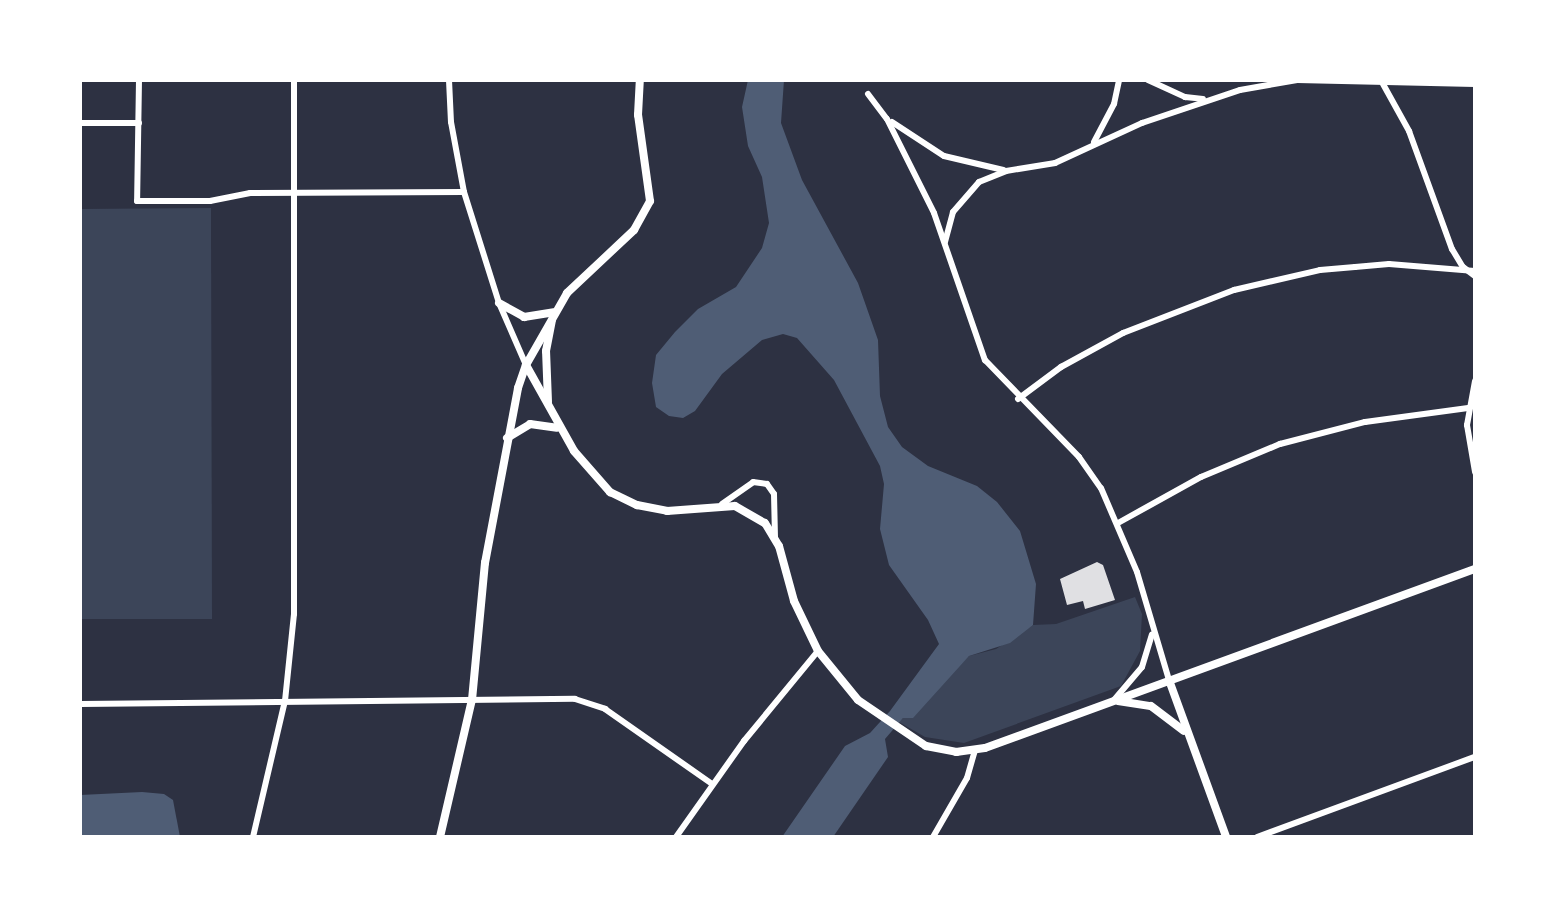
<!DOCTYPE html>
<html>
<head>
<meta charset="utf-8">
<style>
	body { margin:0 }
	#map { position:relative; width:1555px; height:917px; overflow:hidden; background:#2d3142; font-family:"Archivo Narrow",sans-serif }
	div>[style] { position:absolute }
	.green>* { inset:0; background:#3c4559 }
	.water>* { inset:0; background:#4f5d75 }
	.building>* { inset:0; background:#e0e0e3 }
	.minor>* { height:6px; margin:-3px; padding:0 3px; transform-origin:3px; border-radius:3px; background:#fff }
	.tertiary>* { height:8px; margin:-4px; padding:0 4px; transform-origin:4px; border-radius:4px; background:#fff }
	span { translate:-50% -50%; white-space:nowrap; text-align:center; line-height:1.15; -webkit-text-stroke:8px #fff; paint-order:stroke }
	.frame { position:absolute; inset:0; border:82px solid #fff; pointer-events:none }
</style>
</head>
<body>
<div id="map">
	<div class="green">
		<div style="clip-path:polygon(211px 208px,212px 619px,80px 619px,80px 209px)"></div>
		<div style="clip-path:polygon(1135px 597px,1142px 614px,1140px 651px,1121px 686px,964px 743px,925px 737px,899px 722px,969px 656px,996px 649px,1033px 625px,1056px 624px)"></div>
	</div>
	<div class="water">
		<div style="clip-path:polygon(748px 80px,784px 80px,781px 123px,802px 180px,858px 283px,878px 340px,880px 396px,888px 427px,902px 447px,928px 466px,977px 486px,997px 502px,1020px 531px,1036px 584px,1033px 625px,1010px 643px,969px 656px,913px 718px,903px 718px,885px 739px,888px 757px,833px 837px,782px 837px,845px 746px,870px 733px,890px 711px,939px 644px,928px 620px,889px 565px,880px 529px,884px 484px,880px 466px,834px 380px,797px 338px,783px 334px,762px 340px,722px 374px,695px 411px,683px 418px,669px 416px,656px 407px,652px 383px,656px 355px,675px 332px,698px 309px,736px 287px,762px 248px,769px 223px,762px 177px,748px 146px,742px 107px)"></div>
		<div style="clip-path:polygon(142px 792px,164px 794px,173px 800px,180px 837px,80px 837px,80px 795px)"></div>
	</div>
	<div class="building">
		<div style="clip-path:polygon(1097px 562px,1103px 565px,1115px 600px,1085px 609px,1083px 601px,1067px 605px,1060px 579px)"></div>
	</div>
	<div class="minor">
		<div style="left:139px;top:80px;width:121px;rotate:90.9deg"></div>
		<div style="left:137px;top:201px;width:73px"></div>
		<div style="left:210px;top:201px;width:41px;rotate:-11.3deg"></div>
		<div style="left:250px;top:193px;width:214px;rotate:-0.3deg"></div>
		<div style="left:449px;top:80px;width:42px;rotate:87.3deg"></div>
		<div style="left:451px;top:122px;width:71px;rotate:79.5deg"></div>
		<div style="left:464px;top:192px;width:116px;rotate:72.5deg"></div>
		<div style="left:499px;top:303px;width:68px;rotate:66.5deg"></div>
		<div style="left:1148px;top:80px;width:41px;rotate:24.7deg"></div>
		<div style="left:1185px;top:97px;width:18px;rotate:6deg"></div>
		<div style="left:1383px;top:84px;width:54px;rotate:61deg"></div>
		<div style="left:1409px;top:131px;width:126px;rotate:70deg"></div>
		<div style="left:1452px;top:249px;width:21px;rotate:59deg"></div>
		<div style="left:1463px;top:267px;width:15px;rotate:37deg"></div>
		<div style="left:868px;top:94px;width:31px;rotate:53deg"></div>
		<div style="left:887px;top:119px;width:105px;rotate:63.4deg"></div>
		<div style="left:934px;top:213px;width:156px;rotate:70.9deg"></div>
		<div style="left:985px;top:360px;width:135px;rotate:45.9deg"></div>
		<div style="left:1079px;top:457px;width:38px;rotate:55deg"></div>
		<div style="left:1101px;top:488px;width:91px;rotate:66.8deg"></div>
		<div style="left:1137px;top:572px;width:113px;rotate:73.5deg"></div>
		<div style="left:892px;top:122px;width:62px;rotate:33.2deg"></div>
		<div style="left:944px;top:156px;width:61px;rotate:13.3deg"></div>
		<div style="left:80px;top:123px;width:59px"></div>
		<div style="left:1094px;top:142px;width:43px;rotate:-62.2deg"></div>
		<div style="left:1114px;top:104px;width:25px;rotate:-78deg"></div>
		<div style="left:945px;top:242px;width:31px;rotate:-75deg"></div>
		<div style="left:953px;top:212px;width:40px;rotate:-49deg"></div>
		<div style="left:979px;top:182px;width:29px;rotate:-22deg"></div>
		<div style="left:1006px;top:171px;width:50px;rotate:-9.3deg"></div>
		<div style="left:1055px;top:163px;width:96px;rotate:-24.7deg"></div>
		<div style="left:1142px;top:123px;width:103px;rotate:-18.6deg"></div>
		<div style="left:1240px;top:90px;width:58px;rotate:-10deg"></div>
		<div style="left:1297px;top:80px;width:178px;rotate:1.3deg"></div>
		<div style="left:1475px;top:381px;width:45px;rotate:100.3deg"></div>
		<div style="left:1467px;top:425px;width:48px;rotate:80.3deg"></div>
		<div style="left:1018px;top:399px;width:54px;rotate:-36.7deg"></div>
		<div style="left:1061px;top:367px;width:71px;rotate:-28.7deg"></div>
		<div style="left:1123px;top:333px;width:119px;rotate:-21.2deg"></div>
		<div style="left:1234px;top:290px;width:88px;rotate:-13.1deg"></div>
		<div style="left:1320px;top:270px;width:35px;rotate:-5deg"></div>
		<div style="left:1355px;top:267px;width:34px;rotate:-5deg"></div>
		<div style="left:1389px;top:264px;width:86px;rotate:4.7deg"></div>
		<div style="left:722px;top:504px;width:38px;rotate:-35deg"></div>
		<div style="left:753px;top:482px;width:14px;rotate:8deg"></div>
		<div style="left:767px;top:484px;width:12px;rotate:55deg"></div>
		<div style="left:774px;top:494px;width:43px;rotate:88.7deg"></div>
		<div style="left:1118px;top:523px;width:95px;rotate:-29deg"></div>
		<div style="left:1201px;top:477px;width:86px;rotate:-22.7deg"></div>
		<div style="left:1280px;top:444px;width:88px;rotate:-14.5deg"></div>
		<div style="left:1365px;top:422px;width:104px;rotate:-7.7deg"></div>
		<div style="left:1114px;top:700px;width:43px;rotate:-49.7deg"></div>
		<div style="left:1142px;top:667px;width:34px;rotate:-73deg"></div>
		<div style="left:80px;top:704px;width:495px;rotate:-0.6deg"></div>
		<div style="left:575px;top:699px;width:32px;rotate:18deg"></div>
		<div style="left:605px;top:709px;width:131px;rotate:35deg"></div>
		<div style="left:253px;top:837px;width:140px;rotate:-76.8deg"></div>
		<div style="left:285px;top:701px;width:87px;rotate:-84.1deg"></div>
		<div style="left:294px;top:614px;width:534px;rotate:-90deg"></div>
		<div style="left:676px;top:837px;width:118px;rotate:-54.7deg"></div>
		<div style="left:744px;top:741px;width:117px;rotate:-50.6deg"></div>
		<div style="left:933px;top:837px;width:68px;rotate:-60deg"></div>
		<div style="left:967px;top:778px;width:29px;rotate:-74deg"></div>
		<div style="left:1257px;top:837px;width:232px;rotate:-20.2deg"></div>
	</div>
	<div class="tertiary">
		<div style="left:499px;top:303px;width:29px;rotate:29deg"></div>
		<div style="left:524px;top:317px;width:30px;rotate:-9deg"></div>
		<div style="left:526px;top:365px;width:98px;rotate:60.8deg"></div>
		<div style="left:574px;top:451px;width:55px;rotate:48.7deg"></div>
		<div style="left:610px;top:492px;width:30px;rotate:26deg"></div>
		<div style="left:637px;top:505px;width:31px;rotate:11deg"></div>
		<div style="left:667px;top:511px;width:68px;rotate:-4.2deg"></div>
		<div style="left:735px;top:506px;width:34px;rotate:30deg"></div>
		<div style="left:765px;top:523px;width:27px;rotate:59deg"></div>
		<div style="left:779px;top:546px;width:57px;rotate:74.7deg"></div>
		<div style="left:794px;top:601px;width:55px;rotate:64.4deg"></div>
		<div style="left:818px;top:651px;width:63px;rotate:50.8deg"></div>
		<div style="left:858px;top:700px;width:82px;rotate:34.1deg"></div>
		<div style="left:926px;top:746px;width:31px;rotate:11deg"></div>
		<div style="left:956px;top:752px;width:29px;rotate:-8deg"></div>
		<div style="left:985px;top:748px;width:522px;rotate:-20.07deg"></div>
		<div style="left:548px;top:402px;width:51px;rotate:-92.2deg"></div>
		<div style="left:546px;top:351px;width:31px;rotate:-79deg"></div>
		<div style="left:507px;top:438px;width:27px;rotate:-31deg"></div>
		<div style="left:530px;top:424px;width:27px;rotate:8deg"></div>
		<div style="left:1169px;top:680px;width:167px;rotate:70deg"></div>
		<div style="left:1118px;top:701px;width:33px;rotate:9deg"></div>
		<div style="left:1151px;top:706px;width:41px;rotate:37.1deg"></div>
		<div style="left:440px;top:837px;width:141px;rotate:-76.9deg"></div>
		<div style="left:472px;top:700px;width:138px;rotate:-84.6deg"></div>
		<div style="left:485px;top:563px;width:178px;rotate:-79.3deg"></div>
		<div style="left:518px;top:388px;width:24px;rotate:-71deg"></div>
		<div style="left:526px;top:365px;width:83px;rotate:-60.3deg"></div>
		<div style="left:567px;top:293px;width:92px;rotate:-43.2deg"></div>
		<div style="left:634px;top:230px;width:33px;rotate:-61deg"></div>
		<div style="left:650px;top:201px;width:87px;rotate:-97.9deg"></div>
		<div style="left:638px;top:115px;width:35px;rotate:-87deg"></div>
	</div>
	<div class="frame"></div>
</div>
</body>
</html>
